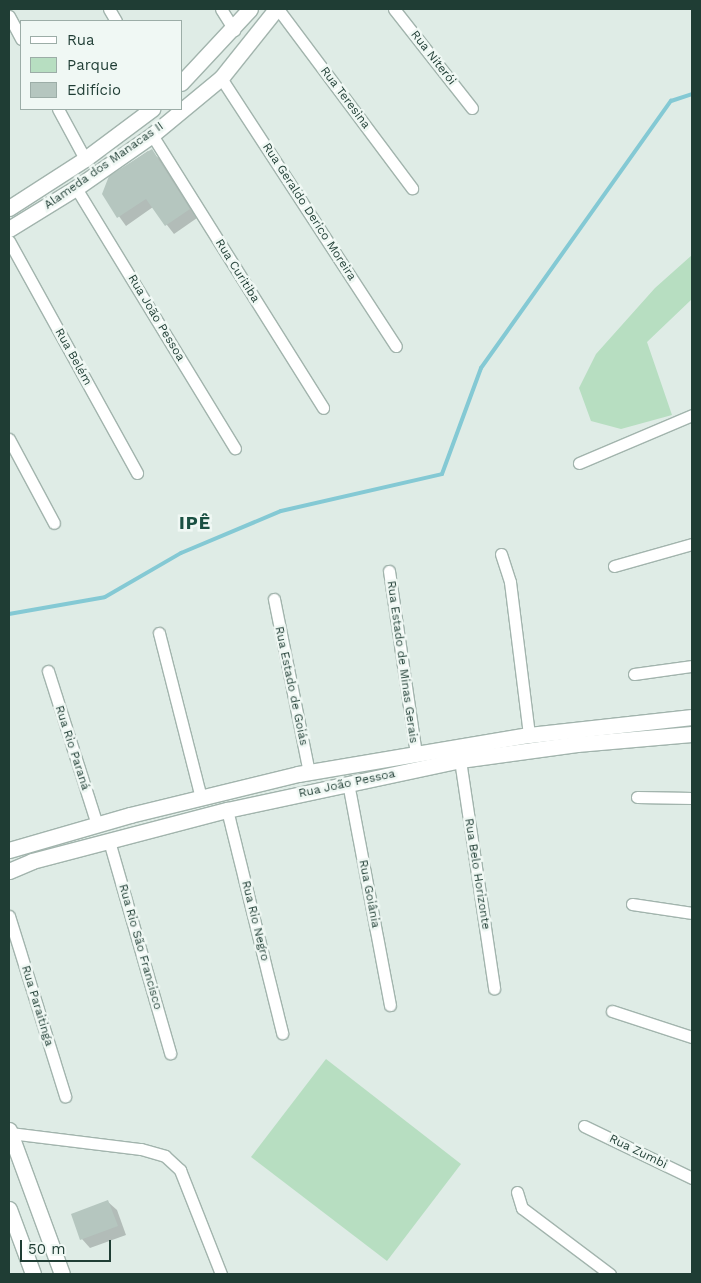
<!DOCTYPE html>
<html>
<head>
<meta charset="utf-8">
<style>
	body { margin:0 }
	#map { position:relative; width:701px; height:1283px; overflow:hidden; background:#dfece6; font-family:"Work Sans",sans-serif }
	div>[style] { position:absolute }
	.green>* { inset:0; background:#b7dec1 }
	.shadow>* { inset:0; background:#0003 }
	.stream>* { height:4px; margin:-2px; padding:0 2px; transform-origin:2px; border-radius:2px; background:#84c9d4 }
	.building>* { inset:0; background:#b5c6bf }
	.roads { filter:drop-shadow(1px 0 #a2b4ad) drop-shadow(-1px 0 #a2b4ad) drop-shadow(0 1px #a2b4ad) drop-shadow(0 -1px #a2b4ad) }
	.minor>* { height:11px; margin:-5.5px; padding:0 5.5px; transform-origin:5.5px; border-radius:5.5px; background:#fff }
	.tertiary>* { height:15px; margin:-7.5px; padding:0 7.5px; transform-origin:7.5px; border-radius:7.5px; background:#fff }
	span { translate:-50% -50%; white-space:nowrap; text-align:center; line-height:1.15; -webkit-text-stroke:5px #f0f8f4; paint-order:stroke }
	.street-label { font-size:12px; color:#1f3d34 }
	.district-label { font-size:18px; color:#1a5042; font-weight:700; letter-spacing:1px }
	.frame { position:absolute; inset:0; border:10px solid #1f3d34; pointer-events:none }
	.legend { position:absolute; left:20px; top:20px; width:162px; height:90px; box-sizing:border-box; background:#f0f8f4; border:1px solid #9cada7; margin:0; padding:6px 9px; list-style:none; font-size:15px; color:#1f3d34 }
	.legend li { display:flex; align-items:center; gap:10px; height:25px }
	.legend b { width:25px; border:1px solid #9cada7 }
	.scale { position:absolute; left:20px; top:1240px; width:91px; height:22px; box-sizing:border-box; border:2px solid #1f3d34; border-top:0; padding-left:6px; font-size:15px; line-height:18px; white-space:nowrap; color:#1f3d34; -webkit-text-stroke:4px #f0f8f4; paint-order:stroke }
</style>
</head>
<body>
<div id="map">
	<div class="green">
		<div style="clip-path:polygon(692px 255px,692px 299px,647px 342px,672px 415px,621px 429px,591px 421px,579px 388px,596px 354px,655px 288px)"></div>
		<div style="clip-path:polygon(326px 1059px,461px 1164px,387px 1261px,251px 1157px)"></div>
	</div>
	<div class="shadow">
		<div style="clip-path:polygon(148px 151px,160px 159px,197px 218px,174px 234px,153px 207px,126px 226px,103px 194px,110px 177px)"></div>
		<div style="clip-path:polygon(108px 1202px,117px 1210px,126px 1235px,90px 1248px,82px 1239px)"></div>
	</div>
	<div class="stream">
		<div style="left:9px;top:614px;width:97px;rotate:-10deg"></div>
		<div style="left:105px;top:597px;width:88px;rotate:-30.1deg"></div>
		<div style="left:181px;top:553px;width:108px;rotate:-22.8deg"></div>
		<div style="left:281px;top:511px;width:165px;rotate:-12.9deg"></div>
		<div style="left:442px;top:474px;width:113px;rotate:-69.8deg"></div>
		<div style="left:481px;top:368px;width:328px;rotate:-54.6deg"></div>
		<div style="left:671px;top:101px;width:22px;rotate:-18deg"></div>
	</div>
	<div class="building">
		<div style="clip-path:polygon(152px 149px,190px 209px,165px 226px,146px 199px,117px 218px,102px 194px,109px 176px)"></div>
		<div style="clip-path:polygon(108px 1200px,118px 1226px,80px 1240px,71px 1214px)"></div>
	</div>
	<div class="roads">
		<div class="minor">
			<div style="left:109px;top:9px;width:14px;rotate:60deg"></div>
			<div style="left:221px;top:9px;width:25px;rotate:58deg"></div>
			<div style="left:278px;top:9px;width:224px;rotate:53.2deg"></div>
			<div style="left:394px;top:9px;width:126px;rotate:51.8deg"></div>
			<div style="left:9px;top:16px;width:26px;rotate:62deg"></div>
			<div style="left:221px;top:78px;width:320px;rotate:56.9deg"></div>
			<div style="left:58px;top:109px;width:57px;rotate:61.6deg"></div>
			<div style="left:152px;top:135px;width:322px;rotate:57.9deg"></div>
			<div style="left:76px;top:188px;width:305px;rotate:58.6deg"></div>
			<div style="left:9px;top:241px;width:265px;rotate:61.1deg"></div>
			<div style="left:9px;top:439px;width:95px;rotate:61.8deg"></div>
			<div style="left:579px;top:463px;width:123px;rotate:-23deg"></div>
			<div style="left:501px;top:554px;width:29px;rotate:72deg"></div>
			<div style="left:510px;top:582px;width:154px;rotate:82.9deg"></div>
			<div style="left:614px;top:566px;width:81px;rotate:-15.8deg"></div>
			<div style="left:389px;top:571px;width:185px;rotate:81.6deg"></div>
			<div style="left:274px;top:599px;width:177px;rotate:78.6deg"></div>
			<div style="left:159px;top:633px;width:170px;rotate:75.7deg"></div>
			<div style="left:48px;top:671px;width:162px;rotate:72.3deg"></div>
			<div style="left:634px;top:674px;width:59px;rotate:-7.9deg"></div>
			<div style="left:460px;top:760px;width:231px;rotate:81.5deg"></div>
			<div style="left:348px;top:783px;width:226px;rotate:79.3deg"></div>
			<div style="left:637px;top:797px;width:55px;rotate:1deg"></div>
			<div style="left:227px;top:810px;width:230px;rotate:76.1deg"></div>
			<div style="left:109px;top:841px;width:221px;rotate:73.9deg"></div>
			<div style="left:632px;top:904px;width:61px;rotate:8.5deg"></div>
			<div style="left:9px;top:916px;width:189px;rotate:72.7deg"></div>
			<div style="left:612px;top:1011px;width:84px;rotate:18deg"></div>
			<div style="left:584px;top:1126px;width:120px;rotate:25.7deg"></div>
			<div style="left:10px;top:1133px;width:132px;rotate:7deg"></div>
			<div style="left:141px;top:1149px;width:25px;rotate:16deg"></div>
			<div style="left:165px;top:1156px;width:21px;rotate:43deg"></div>
			<div style="left:180px;top:1170px;width:112px;rotate:68.5deg"></div>
			<div style="left:517px;top:1192px;width:17px;rotate:73deg"></div>
			<div style="left:522px;top:1208px;width:110px;rotate:36.9deg"></div>
		</div>
		<div class="tertiary">
			<div style="left:181px;top:83px;width:101px;rotate:-47deg"></div>
			<div style="left:9px;top:208px;width:90px;rotate:-32.8deg"></div>
			<div style="left:85px;top:159px;width:84px;rotate:-36.7deg"></div>
			<div style="left:9px;top:229px;width:79px;rotate:-31.5deg"></div>
			<div style="left:76px;top:188px;width:93px;rotate:-34.9deg"></div>
			<div style="left:152px;top:135px;width:89px;rotate:-39.6deg"></div>
			<div style="left:221px;top:78px;width:88px;rotate:-51.4deg"></div>
			<div style="left:9px;top:850px;width:126px;rotate:-16.1deg"></div>
			<div style="left:130px;top:815px;width:173px;rotate:-13.7deg"></div>
			<div style="left:298px;top:774px;width:234px;rotate:-9.6deg"></div>
			<div style="left:529px;top:735px;width:164px;rotate:-6.3deg"></div>
			<div style="left:9px;top:871px;width:25px;rotate:-23deg"></div>
			<div style="left:32px;top:861px;width:202px;rotate:-14.7deg"></div>
			<div style="left:227px;top:810px;width:238px;rotate:-12.1deg"></div>
			<div style="left:460px;top:760px;width:118px;rotate:-7.8deg"></div>
			<div style="left:577px;top:744px;width:115px;rotate:-5deg"></div>
			<div style="left:9px;top:1130px;width:153px;rotate:69.8deg"></div>
			<div style="left:9px;top:1209px;width:69px;rotate:69.7deg"></div>
		</div>
	</div>
	<div class="street-label">
		<span style="left:433px;top:58px;rotate:52deg">Rua Niterói</span>
		<span style="left:345px;top:98px;rotate:53deg">Rua Teresina</span>
		<span style="left:104px;top:166px;rotate:-35deg">Alameda dos Manacas II</span>
		<span style="left:309px;top:212px;rotate:57deg">Rua Geraldo Derico Moreira</span>
		<span style="left:237px;top:271px;rotate:58deg">Rua Curitiba</span>
		<span style="left:156px;top:318px;rotate:59deg">Rua João Pessoa</span>
		<span style="left:73px;top:357px;rotate:61deg">Rua Belém</span>
		<span style="left:402px;top:662px;rotate:82deg">Rua Estado de Minas Gerais</span>
		<span style="left:291px;top:686px;rotate:78deg">Rua Estado de Goiás</span>
		<span style="left:72px;top:748px;rotate:72deg">Rua Rio Paraná</span>
		<span style="left:347px;top:784px;rotate:-12deg">Rua João Pessoa</span>
		<span style="left:477px;top:874px;rotate:81deg">Rua Belo Horizonte</span>
		<span style="left:369px;top:894px;rotate:79deg">Rua Goiânia</span>
		<span style="left:255px;top:921px;rotate:76deg">Rua Rio Negro</span>
		<span style="left:140px;top:947px;rotate:74deg">Rua Rio São Francisco</span>
		<span style="left:37px;top:1006px;rotate:73deg">Rua Paraitinga</span>
		<span style="left:638px;top:1152px;rotate:26deg">Rua Zumbi</span>
	</div>
	<div class="district-label">
		<span style="left:195px;top:523px">IPÊ</span>
	</div>
	<div class="frame"></div>
	<ul class="legend">
	<li><b style="height:6px;background:#fff"></b>Rua</li>
	<li><b style="height:14px;background:#b7dec1"></b>Parque</li>
	<li><b style="height:14px;background:#b5c6bf"></b>Edifício</li>
	</ul>
	<div class="scale">50 m</div>
</div>
</body>
</html>
